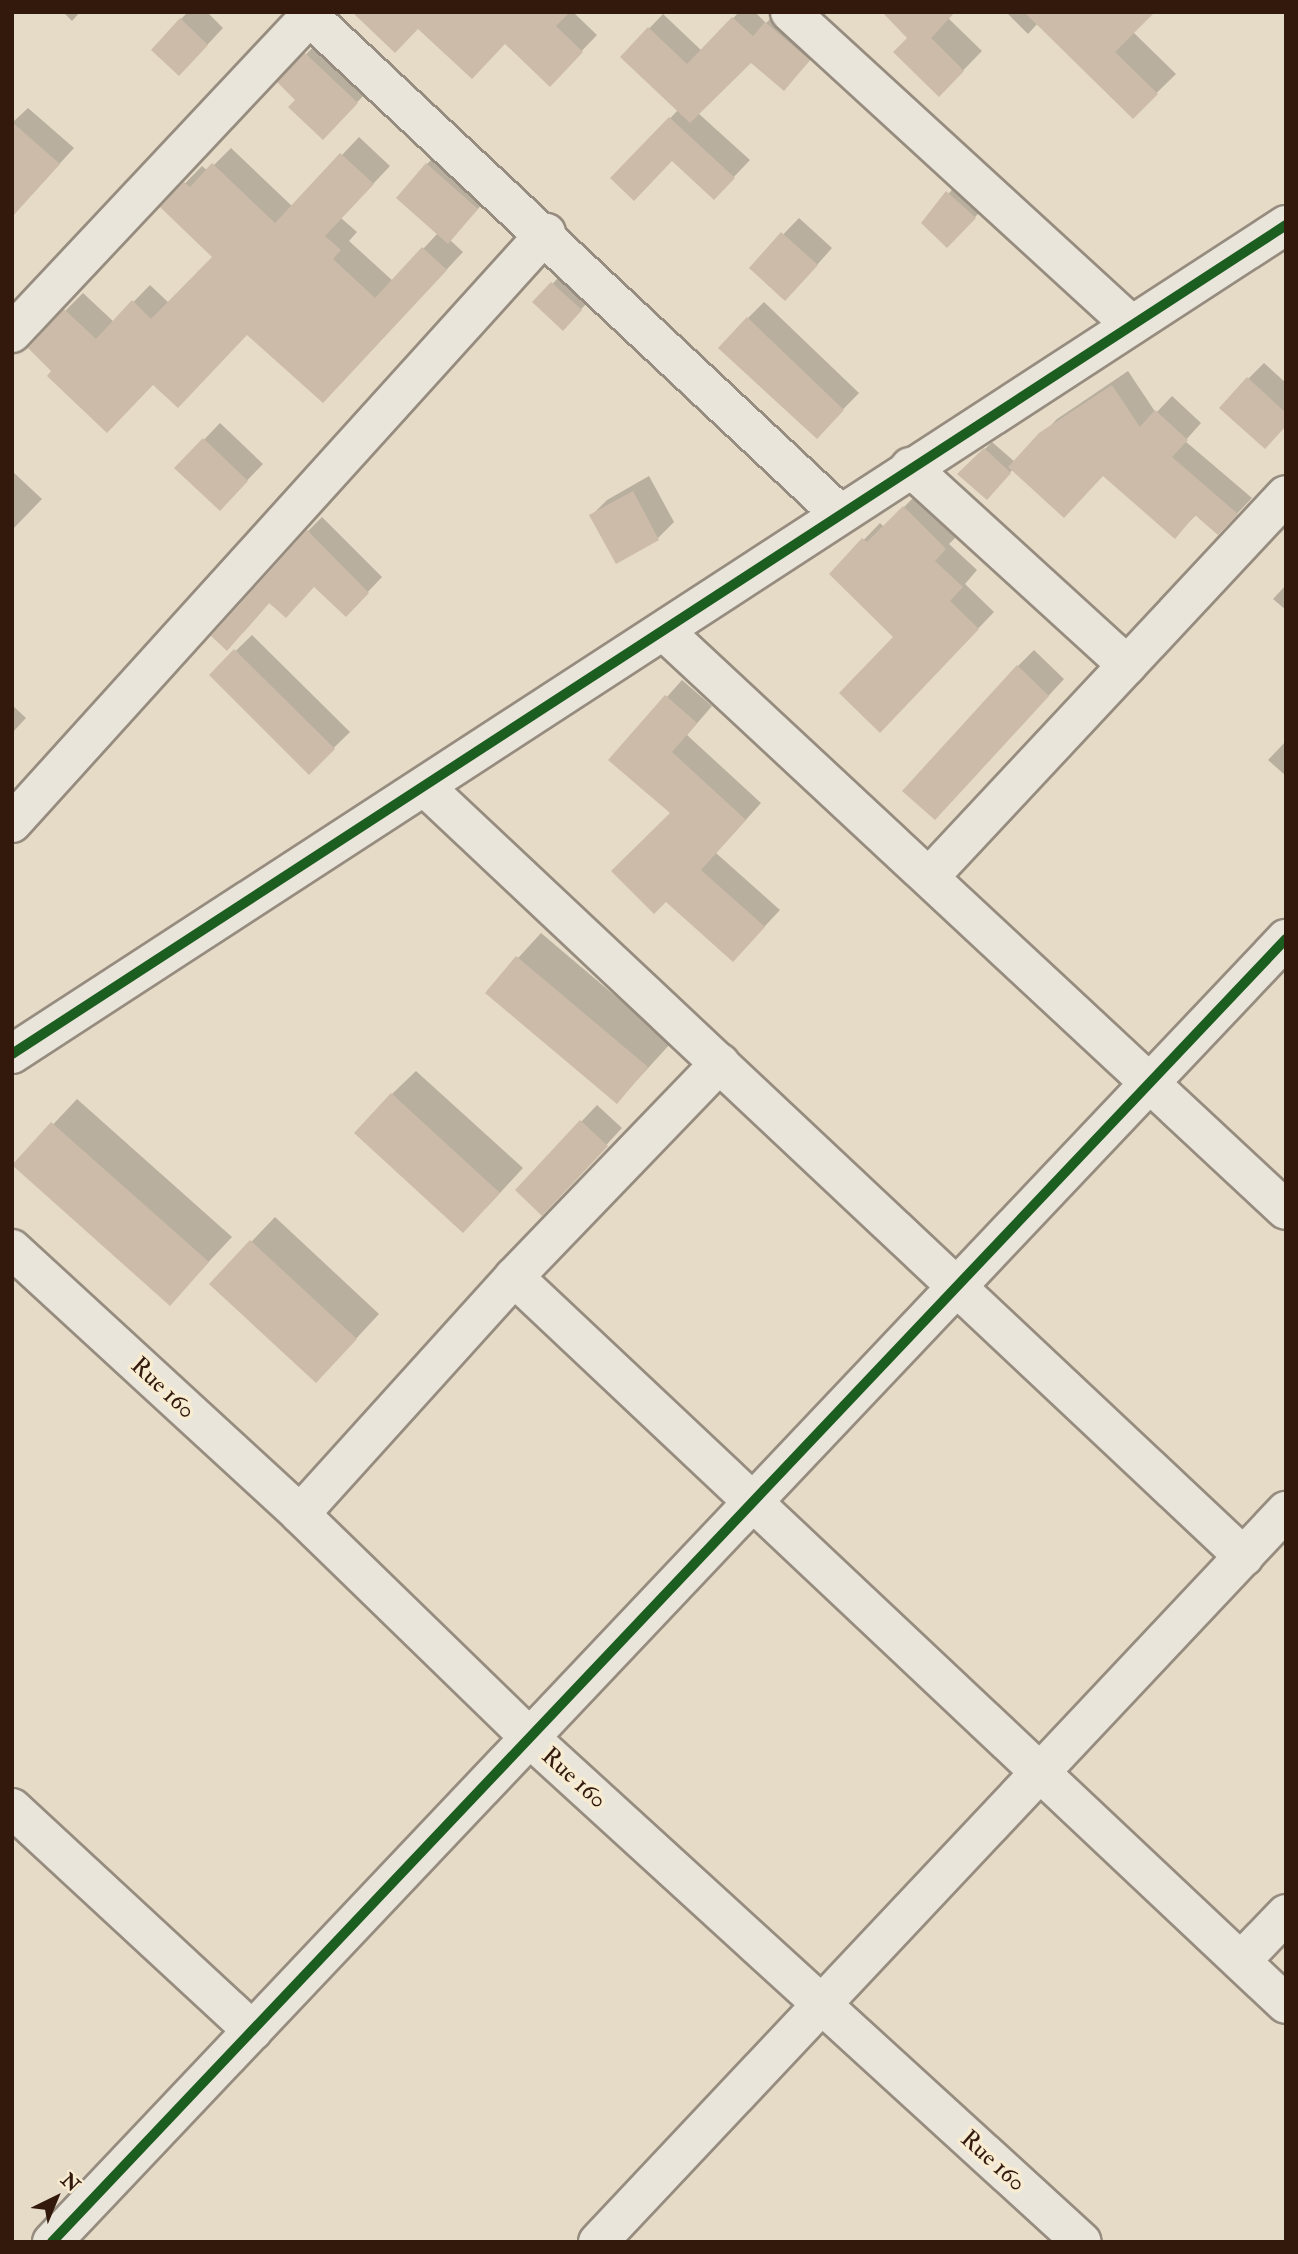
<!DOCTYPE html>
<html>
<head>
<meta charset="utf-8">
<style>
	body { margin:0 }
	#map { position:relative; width:1298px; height:2254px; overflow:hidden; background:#e6dbc6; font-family:"IM FELL Double Pica",serif }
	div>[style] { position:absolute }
	.shadow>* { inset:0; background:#0003 }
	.building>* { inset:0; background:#ccbba8 }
	.roads { filter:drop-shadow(2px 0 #968c7f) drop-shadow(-2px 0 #968c7f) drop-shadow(0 2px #968c7f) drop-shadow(0 -2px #968c7f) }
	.minor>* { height:38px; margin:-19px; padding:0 19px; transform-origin:19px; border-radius:19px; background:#eae5da }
	.cycleway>* { height:10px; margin:-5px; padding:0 5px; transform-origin:5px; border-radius:5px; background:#1b5e20 }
	span { translate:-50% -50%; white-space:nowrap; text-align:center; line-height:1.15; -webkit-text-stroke:7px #f7ebd2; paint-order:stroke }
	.street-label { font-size:24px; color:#32190c }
	.frame { position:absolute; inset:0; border:14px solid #32190c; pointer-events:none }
	.north { position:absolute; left:21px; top:2163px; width:70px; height:70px; -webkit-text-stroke:5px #f7ebd2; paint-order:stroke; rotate:43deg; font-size:19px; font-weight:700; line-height:28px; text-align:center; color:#32190c }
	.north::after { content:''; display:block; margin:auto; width:24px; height:32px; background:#32190c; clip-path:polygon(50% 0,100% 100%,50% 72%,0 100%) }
</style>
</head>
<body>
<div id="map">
	<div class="shadow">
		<div style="clip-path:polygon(63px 12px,80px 12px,72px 21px)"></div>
		<div style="clip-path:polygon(188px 12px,207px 12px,223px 28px,195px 58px,181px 19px)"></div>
		<div style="clip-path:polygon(363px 12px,573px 12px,597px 35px,550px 84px,505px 42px)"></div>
		<div style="clip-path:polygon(739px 12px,755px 12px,766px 23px,777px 12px,823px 46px,784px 89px,751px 61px,698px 113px,750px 160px,730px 181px,672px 159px,613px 178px,679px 109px,622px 57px,663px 14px,702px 51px)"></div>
		<div style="clip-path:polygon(1006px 12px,1153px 12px,1133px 32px,1176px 74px,1133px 116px,1038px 23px,1028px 34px)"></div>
		<div style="clip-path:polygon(948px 18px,982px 51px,939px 95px,910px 38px)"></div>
		<div style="clip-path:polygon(321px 39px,372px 87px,323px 137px,298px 99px,279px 82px)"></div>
		<div style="clip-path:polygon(28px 108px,74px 148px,12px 216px,12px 123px)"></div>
		<div style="clip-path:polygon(359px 137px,390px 166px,341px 218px,357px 232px,349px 241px,393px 281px,438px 233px,427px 164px,443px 148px,493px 192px,450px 240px,463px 252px,340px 384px,247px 333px,153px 383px,54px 371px,66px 310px,83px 293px,114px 322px,150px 285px,169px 303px,214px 257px,162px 207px,202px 166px,208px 171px,231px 148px,293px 207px)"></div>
		<div style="clip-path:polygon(964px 176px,990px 201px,963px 230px,923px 223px)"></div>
		<div style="clip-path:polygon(799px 218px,832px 248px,801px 283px,751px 268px)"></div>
		<div style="clip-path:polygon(560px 276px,589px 301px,563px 328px,535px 302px)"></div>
		<div style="clip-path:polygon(764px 302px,859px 393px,817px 436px,748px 318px)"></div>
		<div style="clip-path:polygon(1264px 363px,1286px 383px,1286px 425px,1248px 379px)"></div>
		<div style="clip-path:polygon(1128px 371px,1156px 413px,1172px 396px,1201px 423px,1185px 441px,1252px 498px,1233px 518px,1197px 514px,1175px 536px,1103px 474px,1013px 469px,994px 491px,960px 474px,992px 442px,1015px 462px,1057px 419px)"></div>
		<div style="clip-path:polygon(220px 423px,263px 464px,235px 493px,177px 468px)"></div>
		<div style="clip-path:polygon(12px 471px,42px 499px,12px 530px)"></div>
		<div style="clip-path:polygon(649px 476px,674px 522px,658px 538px,617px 561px,591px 516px,607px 500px)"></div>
		<div style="clip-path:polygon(920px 491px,961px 532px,949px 544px,977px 570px,965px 584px,994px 612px,896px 714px,895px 637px,831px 574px,880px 523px,884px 527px)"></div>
		<div style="clip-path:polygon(322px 517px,382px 577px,346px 615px,315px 585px,270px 602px,242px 634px,308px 531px)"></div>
		<div style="clip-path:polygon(1286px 585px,1286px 610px,1273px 599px)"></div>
		<div style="clip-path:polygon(252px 635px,350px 732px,309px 772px,211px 675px)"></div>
		<div style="clip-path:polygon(1034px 650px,1064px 679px,951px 802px,1018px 666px)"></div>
		<div style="clip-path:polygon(682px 680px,712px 706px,687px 735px,761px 803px,716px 853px,780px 910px,733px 960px,672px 813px,611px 760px)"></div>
		<div style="clip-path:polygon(12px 705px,26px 718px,12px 733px)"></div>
		<div style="clip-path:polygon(1286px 741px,1286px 776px,1268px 760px)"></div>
		<div style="clip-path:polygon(541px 933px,671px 1043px,617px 1102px,487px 992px)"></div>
		<div style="clip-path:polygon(416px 1071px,523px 1168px,487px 1207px,392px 1094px)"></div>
		<div style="clip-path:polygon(77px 1099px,232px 1237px,170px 1303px,15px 1165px)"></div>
		<div style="clip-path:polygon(597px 1105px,622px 1128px,558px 1197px,517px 1190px)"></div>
		<div style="clip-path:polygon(275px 1217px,379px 1314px,339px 1357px,211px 1284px)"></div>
	</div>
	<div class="building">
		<div style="clip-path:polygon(352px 12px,570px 12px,556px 26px,583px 52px,550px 87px,505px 44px,472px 79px,418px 29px,395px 53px)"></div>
		<div style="clip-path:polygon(882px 12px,955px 12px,931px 38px,964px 71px,939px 97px,893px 52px,907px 38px)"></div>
		<div style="clip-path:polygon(1024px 12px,1155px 12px,1115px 52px,1158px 94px,1133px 119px)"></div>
		<div style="clip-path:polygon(732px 17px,753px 36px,765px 22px,810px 60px,784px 91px,751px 63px,690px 123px,620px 57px,648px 27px,687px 64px)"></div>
		<div style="clip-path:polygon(180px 18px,208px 45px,179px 76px,151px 50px)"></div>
		<div style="clip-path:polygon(305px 53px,358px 103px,323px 140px,288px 107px,295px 100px,277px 82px)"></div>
		<div style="clip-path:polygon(669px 117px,735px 178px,714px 200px,672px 161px,634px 201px,610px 178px)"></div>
		<div style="clip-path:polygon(12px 122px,60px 164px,12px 217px)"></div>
		<div style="clip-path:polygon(340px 153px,374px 184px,325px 236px,341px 250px,333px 259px,375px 298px,422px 247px,447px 270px,323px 403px,247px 335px,178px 408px,153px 385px,107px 433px,47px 376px,51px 371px,28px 348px,64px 309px,96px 339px,132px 300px,151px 319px,212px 257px,160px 207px,184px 182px,190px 187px,212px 163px,275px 223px)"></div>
		<div style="clip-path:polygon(426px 163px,478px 209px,448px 244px,396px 198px)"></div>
		<div style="clip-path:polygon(946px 191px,976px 218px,947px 248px,921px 223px)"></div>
		<div style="clip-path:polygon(781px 232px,818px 265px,785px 301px,749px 268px)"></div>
		<div style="clip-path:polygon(551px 282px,582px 310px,563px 331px,532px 302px)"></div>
		<div style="clip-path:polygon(747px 317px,844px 410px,817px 439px,718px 348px)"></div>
		<div style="clip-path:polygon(1247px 377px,1286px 413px,1286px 426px,1265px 449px,1219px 408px)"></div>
		<div style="clip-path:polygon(1112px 385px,1140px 427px,1155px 410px,1188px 440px,1172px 457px,1238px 514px,1218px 535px,1195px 515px,1175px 539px,1103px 476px,1064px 518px,1008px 467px,1039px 433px)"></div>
		<div style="clip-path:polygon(203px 438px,248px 481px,220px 511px,174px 468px)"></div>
		<div style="clip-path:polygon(984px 448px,1011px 473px,987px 500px,957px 474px)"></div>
		<div style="clip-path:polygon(633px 491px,659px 540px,616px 564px,589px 515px)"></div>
		<div style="clip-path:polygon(903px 506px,946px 549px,935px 561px,963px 587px,950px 601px,979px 629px,880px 733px,839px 693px,893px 637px,829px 574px,862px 538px,867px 542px)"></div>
		<div style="clip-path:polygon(307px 530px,369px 593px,346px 617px,314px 587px,286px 618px,269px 603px,227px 651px,211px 636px)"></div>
		<div style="clip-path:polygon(234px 649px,335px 749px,309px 775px,209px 675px)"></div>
		<div style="clip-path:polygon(1017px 665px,1049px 696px,935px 820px,902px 791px)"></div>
		<div style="clip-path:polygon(665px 695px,697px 723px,672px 752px,746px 820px,701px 870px,765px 927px,733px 962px,666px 902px,654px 914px,611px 871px,670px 813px,608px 760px)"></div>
		<div style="clip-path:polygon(516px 956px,648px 1067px,617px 1104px,485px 993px)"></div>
		<div style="clip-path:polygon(391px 1093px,500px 1193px,463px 1233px,354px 1133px)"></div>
		<div style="clip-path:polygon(580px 1120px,608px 1146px,542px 1216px,515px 1190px)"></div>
		<div style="clip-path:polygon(51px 1122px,209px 1262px,170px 1306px,12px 1165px)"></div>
		<div style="clip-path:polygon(250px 1240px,357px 1339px,316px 1383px,209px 1284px)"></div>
	</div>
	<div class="roads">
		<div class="minor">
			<div style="left:305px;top:12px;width:734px;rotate:43.18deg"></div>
			<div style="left:790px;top:12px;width:463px;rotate:42.5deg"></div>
			<div style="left:12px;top:333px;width:440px;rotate:-46.8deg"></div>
			<div style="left:910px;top:467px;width:294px;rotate:42.4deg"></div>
			<div style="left:665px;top:632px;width:848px;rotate:42.95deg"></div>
			<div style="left:425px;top:787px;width:1124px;rotate:43.23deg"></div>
			<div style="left:12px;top:823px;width:796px;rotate:-47.85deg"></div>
			<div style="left:930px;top:876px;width:521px;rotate:-46.94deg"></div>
			<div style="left:12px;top:1054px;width:1520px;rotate:-33.05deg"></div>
			<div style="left:12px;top:1249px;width:391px;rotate:42.6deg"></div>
			<div style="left:300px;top:1514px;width:321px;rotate:44.2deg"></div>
			<div style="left:530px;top:1738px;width:747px;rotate:42.4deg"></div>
			<div style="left:514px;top:1277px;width:1060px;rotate:43.28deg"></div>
			<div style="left:300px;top:1514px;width:319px;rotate:-47.9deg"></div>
			<div style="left:514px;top:1277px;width:297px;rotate:-46.1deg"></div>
			<div style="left:12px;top:1808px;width:328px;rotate:42.8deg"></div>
			<div style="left:1241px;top:1961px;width:65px;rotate:-46.2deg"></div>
			<div style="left:52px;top:2242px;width:1795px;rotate:-46.56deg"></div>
			<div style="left:598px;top:2242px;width:1004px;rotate:-46.74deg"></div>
		</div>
	</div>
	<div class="cycleway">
		<div style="left:12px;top:1054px;width:1520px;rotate:-33.05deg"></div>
		<div style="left:52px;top:2242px;width:1795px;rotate:-46.56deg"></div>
	</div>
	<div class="street-label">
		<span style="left:163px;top:1388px;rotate:43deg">Rue 160</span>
		<span style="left:574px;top:1778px;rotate:42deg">Rue 160</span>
		<span style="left:993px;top:2161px;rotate:42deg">Rue 160</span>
	</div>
	<div class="frame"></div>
	<div class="north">N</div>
</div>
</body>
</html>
